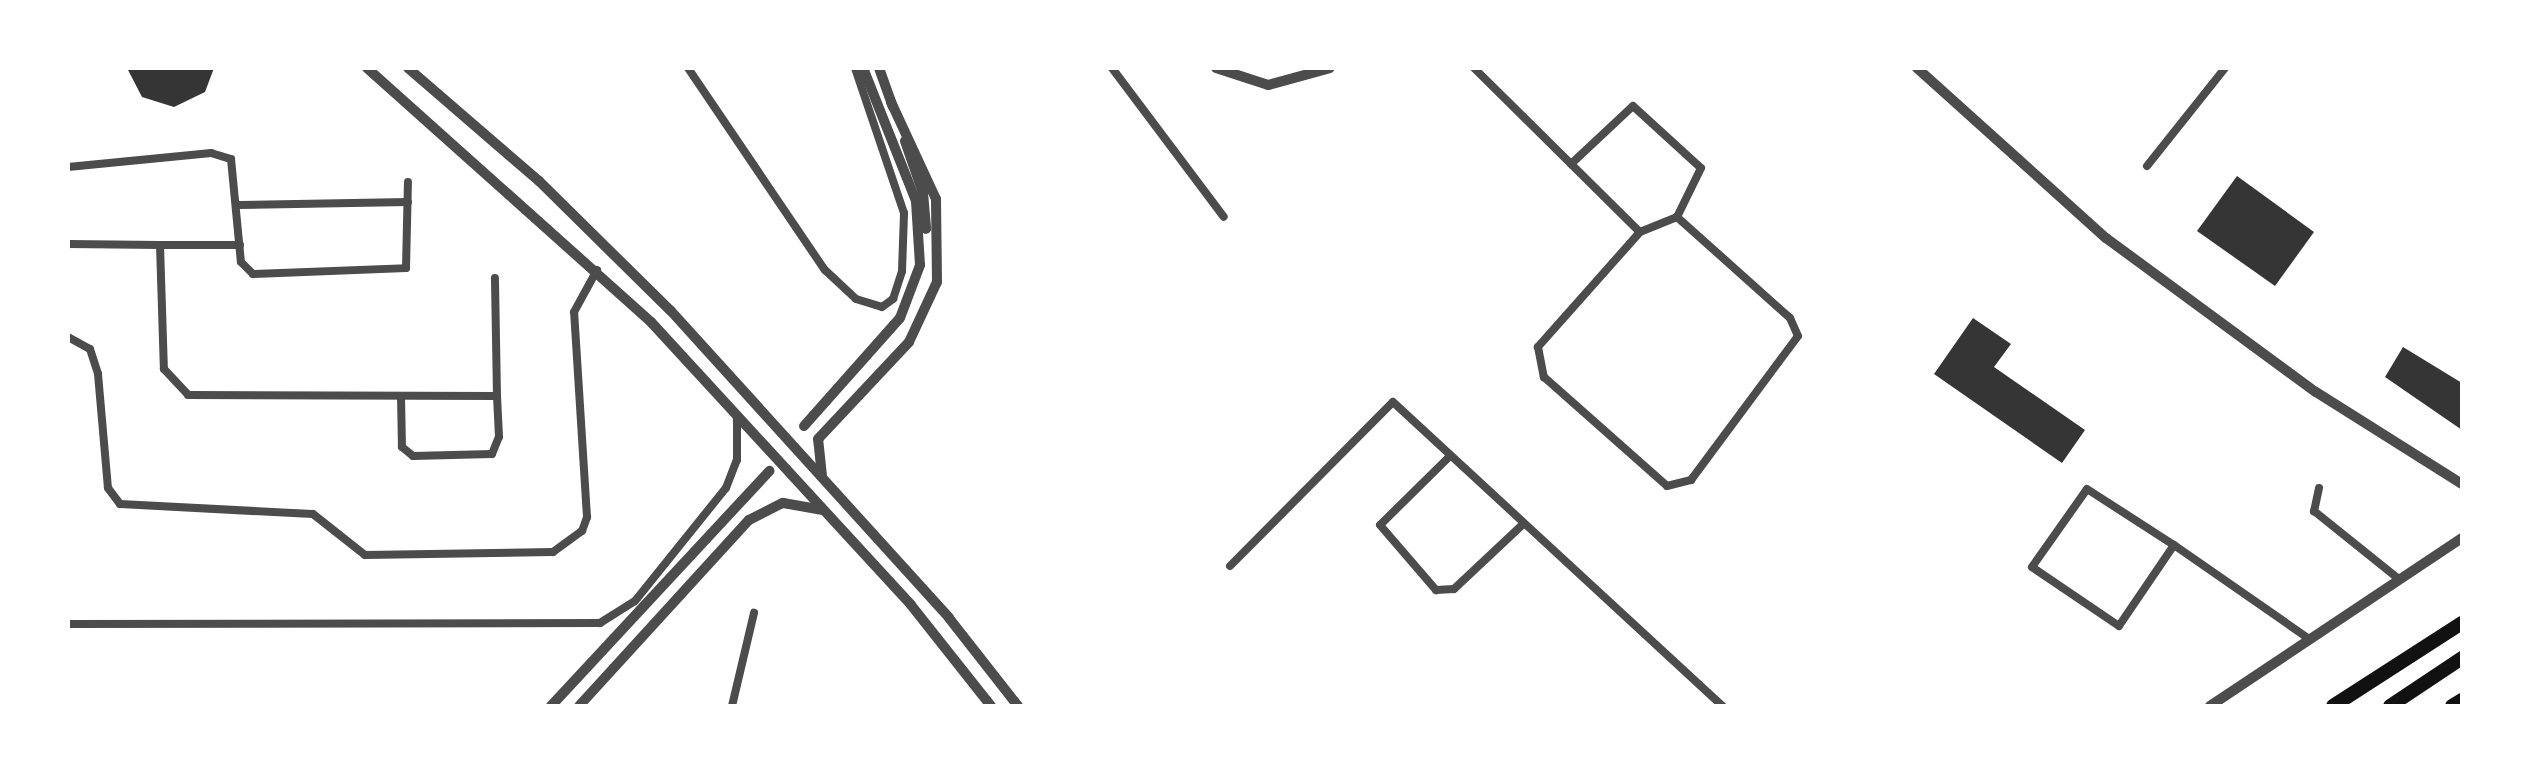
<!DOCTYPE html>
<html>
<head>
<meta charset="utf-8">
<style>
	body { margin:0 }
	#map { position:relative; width:2530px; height:774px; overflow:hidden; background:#fff; font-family:Manrope,sans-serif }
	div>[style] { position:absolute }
	.building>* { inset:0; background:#353535 }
	.minor>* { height:8px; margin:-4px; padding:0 4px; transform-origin:4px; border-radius:4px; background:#4c4c4c }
	.tertiary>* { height:10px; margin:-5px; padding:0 5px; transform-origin:5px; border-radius:5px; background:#4c4c4c }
	.motorway>* { height:14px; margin:-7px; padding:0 7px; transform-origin:7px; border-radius:7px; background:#111 }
	span { translate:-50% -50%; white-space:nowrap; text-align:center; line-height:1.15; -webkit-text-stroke:8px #fff; paint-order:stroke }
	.frame { position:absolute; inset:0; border:70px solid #fff; pointer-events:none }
</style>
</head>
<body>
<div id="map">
	<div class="building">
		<div style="clip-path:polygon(127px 68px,214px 68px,205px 92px,174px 107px,142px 97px)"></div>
		<div style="clip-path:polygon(2237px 176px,2314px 232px,2275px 286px,2197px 231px)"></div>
		<div style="clip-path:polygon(1973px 318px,2011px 344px,1994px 367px,2085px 430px,2062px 463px,1934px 374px)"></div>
		<div style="clip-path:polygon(2403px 347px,2462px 383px,2462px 430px,2385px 377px)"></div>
	</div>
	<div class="minor">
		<div style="left:688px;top:68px;width:244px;rotate:55.9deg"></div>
		<div style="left:825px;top:270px;width:42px;rotate:43.1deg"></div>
		<div style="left:856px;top:299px;width:27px;rotate:17deg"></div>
		<div style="left:882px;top:307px;width:14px;rotate:-36deg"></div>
		<div style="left:893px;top:299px;width:29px;rotate:-72deg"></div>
		<div style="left:902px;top:271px;width:58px;rotate:-88deg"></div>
		<div style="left:904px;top:213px;width:153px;rotate:-108.7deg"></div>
		<div style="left:1112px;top:68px;width:186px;rotate:53.1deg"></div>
		<div style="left:1474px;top:68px;width:233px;rotate:44.7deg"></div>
		<div style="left:1571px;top:164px;width:85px;rotate:-43.1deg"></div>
		<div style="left:1633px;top:106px;width:92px;rotate:42.4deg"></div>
		<div style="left:1701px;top:168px;width:55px;rotate:116.1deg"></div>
		<div style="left:1677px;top:217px;width:40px;rotate:158deg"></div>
		<div style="left:1640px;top:232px;width:154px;rotate:131.6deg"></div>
		<div style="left:1538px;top:347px;width:31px;rotate:79deg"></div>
		<div style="left:1544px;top:377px;width:164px;rotate:41.5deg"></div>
		<div style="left:1667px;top:486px;width:25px;rotate:-14deg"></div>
		<div style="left:1691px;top:480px;width:179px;rotate:-53.4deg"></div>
		<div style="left:1798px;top:336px;width:20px;rotate:-114deg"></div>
		<div style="left:1790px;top:318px;width:152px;rotate:-138.2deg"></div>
		<div style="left:2147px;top:166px;width:125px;rotate:-51.5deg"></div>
		<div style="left:68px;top:167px;width:144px;rotate:-5.6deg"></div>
		<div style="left:211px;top:153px;width:21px;rotate:17deg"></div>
		<div style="left:231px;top:159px;width:103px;rotate:84.5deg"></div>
		<div style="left:241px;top:262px;width:17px;rotate:45deg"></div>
		<div style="left:253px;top:274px;width:153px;rotate:-2.2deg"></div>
		<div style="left:406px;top:268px;width:86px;rotate:-88.7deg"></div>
		<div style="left:239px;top:205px;width:169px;rotate:-1deg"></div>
		<div style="left:68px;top:244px;width:92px;rotate:0.6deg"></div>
		<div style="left:160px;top:245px;width:124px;rotate:88.2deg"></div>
		<div style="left:164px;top:369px;width:35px;rotate:47deg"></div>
		<div style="left:188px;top:395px;width:309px;rotate:0.2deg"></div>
		<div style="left:497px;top:396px;width:118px;rotate:-91deg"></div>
		<div style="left:160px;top:245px;width:80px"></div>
		<div style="left:68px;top:337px;width:25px;rotate:29deg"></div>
		<div style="left:90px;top:349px;width:26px;rotate:72deg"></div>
		<div style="left:98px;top:374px;width:114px;rotate:85deg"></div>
		<div style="left:108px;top:488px;width:20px;rotate:53deg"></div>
		<div style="left:120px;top:504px;width:193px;rotate:3deg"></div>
		<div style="left:313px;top:514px;width:66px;rotate:38.3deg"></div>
		<div style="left:365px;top:555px;width:188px;rotate:-0.9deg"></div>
		<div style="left:553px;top:552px;width:36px;rotate:-36deg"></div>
		<div style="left:582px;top:531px;width:15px;rotate:-70deg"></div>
		<div style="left:587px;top:517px;width:205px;rotate:-93.6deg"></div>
		<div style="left:574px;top:312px;width:48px;rotate:-61.3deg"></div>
		<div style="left:401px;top:396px;width:51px;rotate:88.9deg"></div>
		<div style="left:402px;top:447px;width:14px;rotate:39deg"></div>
		<div style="left:413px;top:456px;width:79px;rotate:-1.5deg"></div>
		<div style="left:492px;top:454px;width:18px;rotate:-68deg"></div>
		<div style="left:499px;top:437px;width:41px;rotate:-92.8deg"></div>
		<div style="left:1450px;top:456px;width:98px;rotate:135.4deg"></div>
		<div style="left:1380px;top:525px;width:86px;rotate:49.3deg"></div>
		<div style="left:1436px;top:590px;width:18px;rotate:-3deg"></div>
		<div style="left:1454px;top:589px;width:92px;rotate:-43.2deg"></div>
		<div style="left:2319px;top:488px;width:24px;rotate:102deg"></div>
		<div style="left:2314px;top:511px;width:110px;rotate:38.7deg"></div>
		<div style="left:2174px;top:545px;width:98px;rotate:124.2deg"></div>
		<div style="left:2119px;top:626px;width:105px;rotate:-145.9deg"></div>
		<div style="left:2032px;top:567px;width:95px;rotate:-54.8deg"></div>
		<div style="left:2087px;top:489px;width:103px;rotate:32.8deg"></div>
		<div style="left:2174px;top:545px;width:165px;rotate:34.8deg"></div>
		<div style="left:1230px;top:566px;width:231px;rotate:-45.2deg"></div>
		<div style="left:1393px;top:402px;width:449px;rotate:42.7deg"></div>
		<div style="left:68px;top:624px;width:532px;rotate:-0.11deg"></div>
		<div style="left:600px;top:623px;width:41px;rotate:-32.2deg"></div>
		<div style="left:635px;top:601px;width:145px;rotate:-51.2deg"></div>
		<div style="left:726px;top:488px;width:30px;rotate:-69deg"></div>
		<div style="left:737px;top:460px;width:43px;rotate:-90deg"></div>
		<div style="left:732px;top:706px;width:96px;rotate:-76.7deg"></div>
	</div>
	<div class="tertiary">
		<div style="left:367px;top:68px;width:381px;rotate:41.8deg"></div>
		<div style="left:651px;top:322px;width:384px;rotate:47.4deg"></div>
		<div style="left:911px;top:605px;width:129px;rotate:51.6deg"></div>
		<div style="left:408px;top:68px;width:173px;rotate:40.8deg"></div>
		<div style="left:539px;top:181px;width:185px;rotate:44.6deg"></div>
		<div style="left:671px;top:311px;width:414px;rotate:47.8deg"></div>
		<div style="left:949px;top:618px;width:112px;rotate:51.9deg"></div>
		<div style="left:879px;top:68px;width:41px;rotate:70.3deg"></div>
		<div style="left:1216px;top:68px;width:55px;rotate:18.1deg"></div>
		<div style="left:1268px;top:85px;width:64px;rotate:-15.3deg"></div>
		<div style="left:1917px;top:68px;width:254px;rotate:42deg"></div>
		<div style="left:2106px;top:238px;width:260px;rotate:36.3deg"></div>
		<div style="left:2316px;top:392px;width:173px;rotate:32.2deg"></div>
		<div style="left:905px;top:141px;width:55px;rotate:70.9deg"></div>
		<div style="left:923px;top:193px;width:36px;rotate:85deg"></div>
		<div style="left:804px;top:426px;width:144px;rotate:-48.4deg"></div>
		<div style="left:900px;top:318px;width:57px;rotate:-69.3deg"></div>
		<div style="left:920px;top:265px;width:64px;rotate:-93.6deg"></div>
		<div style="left:916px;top:201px;width:143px;rotate:-111.7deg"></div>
		<div style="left:822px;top:476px;width:37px;rotate:-96deg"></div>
		<div style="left:818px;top:439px;width:133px;rotate:-46.8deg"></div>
		<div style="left:909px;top:342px;width:66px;rotate:-65deg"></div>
		<div style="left:937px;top:282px;width:83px;rotate:-90.7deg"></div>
		<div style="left:936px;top:199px;width:107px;rotate:-114.9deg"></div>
		<div style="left:551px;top:706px;width:321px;rotate:-47.1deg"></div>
		<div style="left:579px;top:706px;width:252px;rotate:-47.6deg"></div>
		<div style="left:749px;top:520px;width:38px;rotate:-27deg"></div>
		<div style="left:783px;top:503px;width:39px;rotate:10deg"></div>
		<div style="left:2210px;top:706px;width:303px;rotate:-33.7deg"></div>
	</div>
	<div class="motorway">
		<div style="left:2333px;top:706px;width:153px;rotate:-32.8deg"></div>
		<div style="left:2390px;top:706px;width:87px;rotate:-33.7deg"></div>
		<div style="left:2452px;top:706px;width:12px;rotate:-31deg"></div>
	</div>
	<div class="frame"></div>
</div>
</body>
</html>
